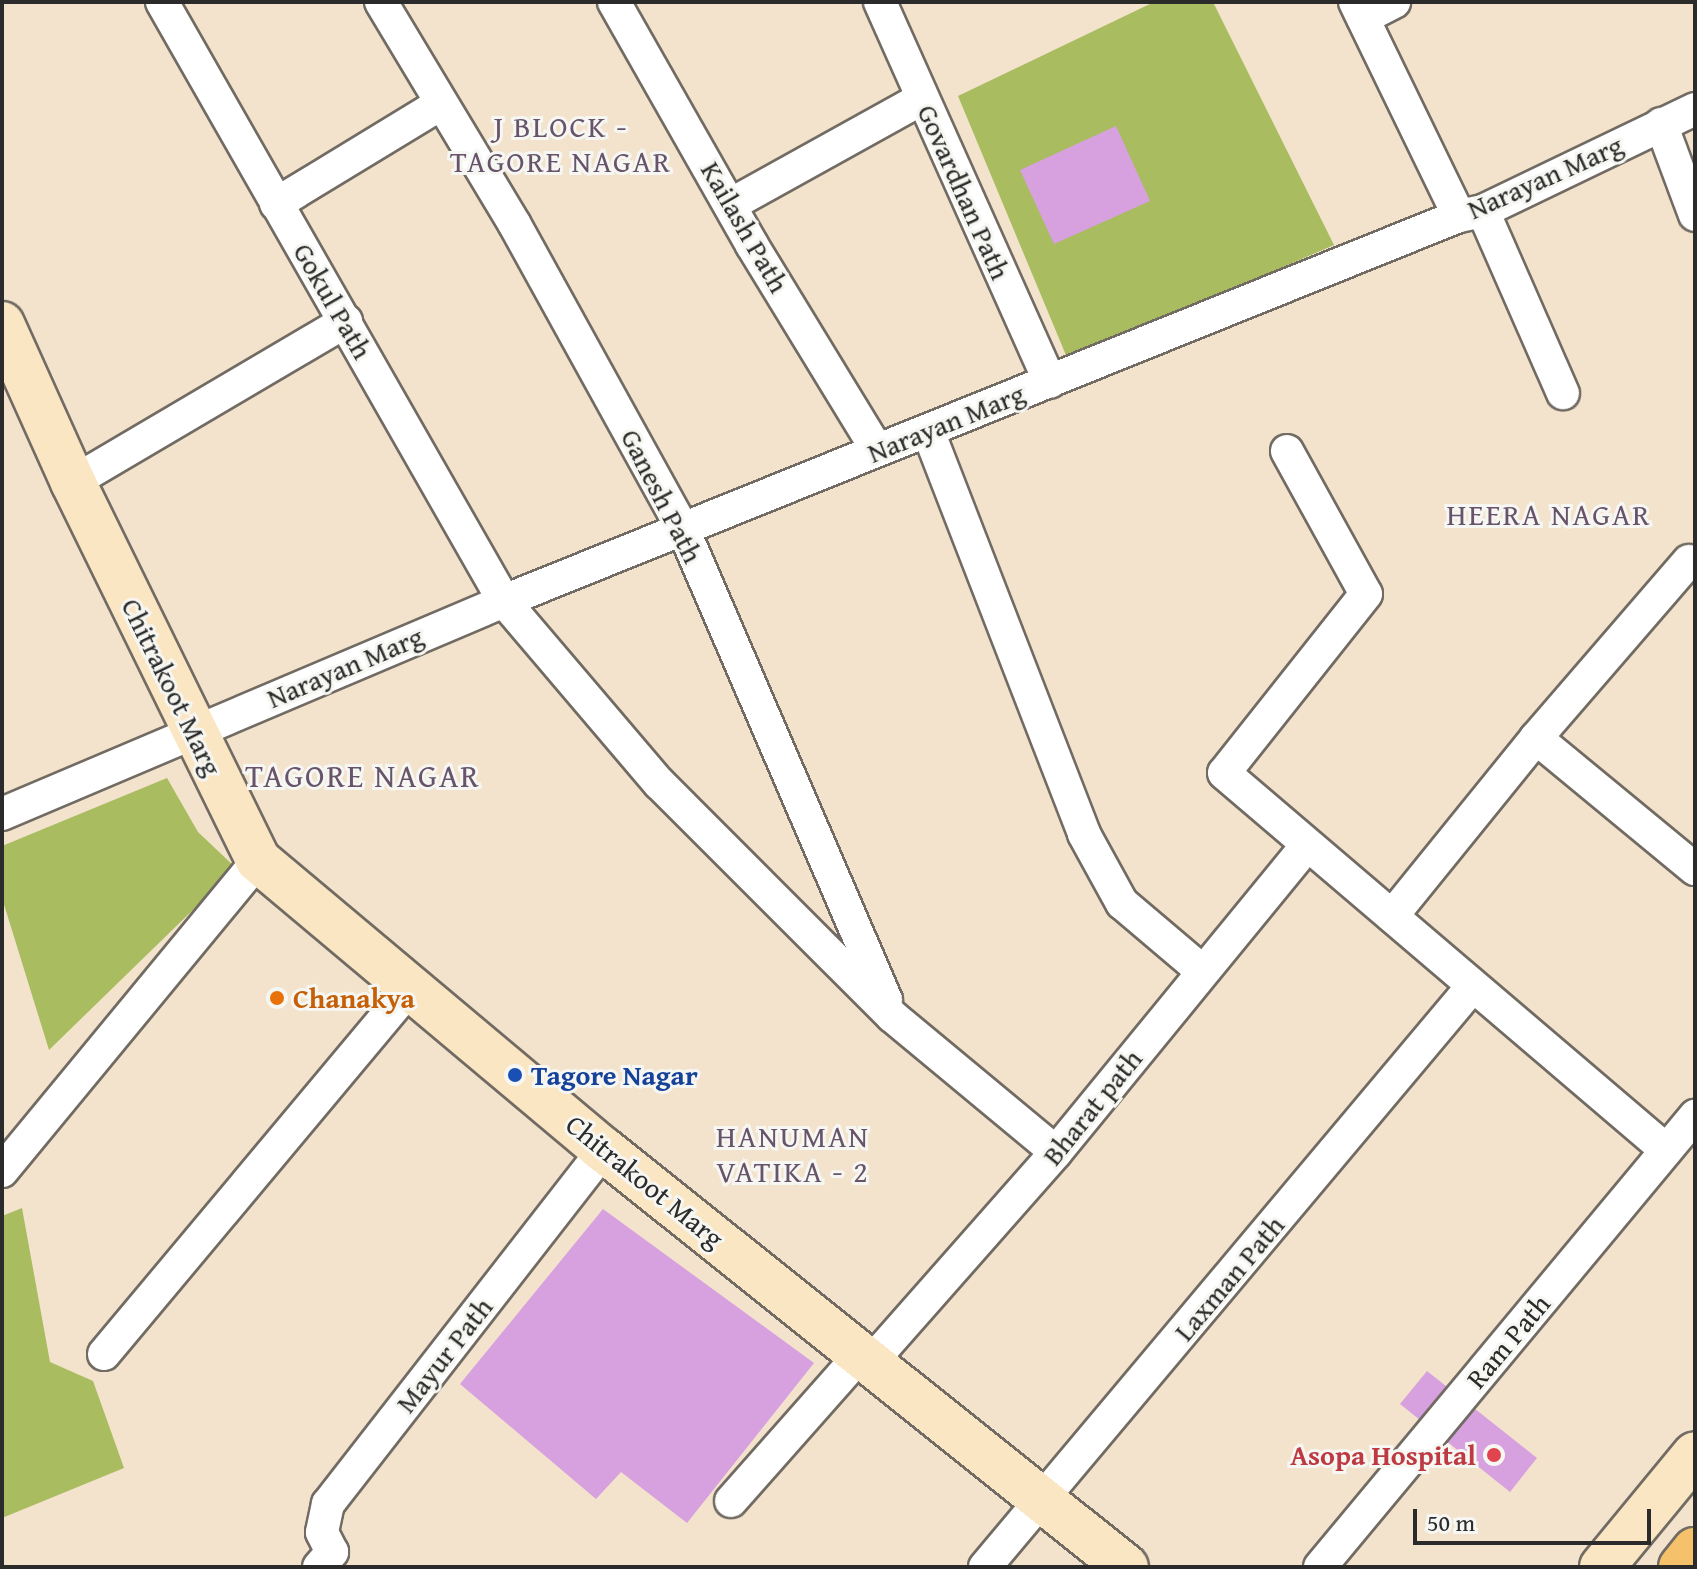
<!DOCTYPE html>
<html>
<head>
<meta charset="utf-8">
<style>
	body { margin:0 }
	#map { position:relative; width:1697px; height:1569px; overflow:hidden; background:#f3e3cc; font-family:"Gentium Book Plus",serif }
	div>[style] { position:absolute }
	.green>* { inset:0; background:#a9bc60 }
	.building>* { inset:0; background:#d7a0df }
	.roads { filter:drop-shadow(2px 0 #716b63) drop-shadow(-2px 0 #716b63) drop-shadow(0 2px #716b63) drop-shadow(0 -2px #716b63) }
	.street>* { height:32px; margin:-16px; padding:0 16px; transform-origin:16px; border-radius:16px; background:#fff }
	.secondary>* { height:44px; margin:-22px; padding:0 22px; transform-origin:22px; border-radius:22px; background:#fbe6c4 }
	.highway>* { height:44px; margin:-22px; padding:0 22px; transform-origin:22px; border-radius:22px; background:#f5c16b }
	.dots>* { width:22px; height:22px; translate:-50% -50%; box-sizing:border-box; border:4px solid #f6f6f2; border-radius:50% }
	span { translate:-50% -50%; white-space:nowrap; text-align:center; line-height:1.15; -webkit-text-stroke:6px #f6f6f2; paint-order:stroke }
	.street-label { font-size:28px; color:#2b2b2b }
	.food-label { font-size:28px; color:#c56008; font-weight:700 }
	.left { translate:0 -50%; text-align:left }
	.transit-label { font-size:28px; color:#164399; font-weight:700 }
	.health-label { font-size:28px; color:#be3a42; font-weight:700 }
	.right { translate:-100% -50%; text-align:right }
	.neighbourhood-label { font-size:30px; color:#67546a; letter-spacing:2px }
	.quarter-label { font-size:32px; color:#67546a; letter-spacing:2px }
	.frame { position:absolute; inset:0; border:4px solid #2b2b2b; pointer-events:none }
	.scale { position:absolute; left:1413px; top:1509px; width:238px; height:36px; box-sizing:border-box; border:4px solid #2b2b2b; border-top:0; padding-left:10px; font-size:24px; line-height:28px; white-space:nowrap; color:#2b2b2b; -webkit-text-stroke:6px #f6f6f2; paint-order:stroke }
</style>
</head>
<body>
<div id="map">
	<div class="green">
		<div style="clip-path:polygon(1154px 2px,1213px 2px,1334px 245px,1068px 360px,958px 96px)"></div>
		<div style="clip-path:polygon(167px 778px,198px 832px,236px 868px,49px 1050px,2px 898px,2px 846px)"></div>
		<div style="clip-path:polygon(22px 1208px,50px 1362px,93px 1381px,124px 1468px,2px 1518px,2px 1216px)"></div>
	</div>
	<div class="building">
		<div style="clip-path:polygon(1116px 126px,1150px 201px,1054px 244px,1020px 170px)"></div>
		<div style="clip-path:polygon(603px 1209px,814px 1363px,687px 1523px,621px 1472px,596px 1499px,460px 1384px)"></div>
		<div style="clip-path:polygon(1427px 1371px,1537px 1458px,1510px 1492px,1400px 1404px)"></div>
	</div>
	<div class="roads">
		<div class="street">
			<div style="left:162px;top:2px;width:690px;rotate:60.28deg"></div>
			<div style="left:504px;top:601px;width:240px;rotate:49.6deg"></div>
			<div style="left:660px;top:784px;width:328px;rotate:45deg"></div>
			<div style="left:892px;top:1016px;width:213px;rotate:39.7deg"></div>
			<div style="left:381px;top:2px;width:260px;rotate:59deg"></div>
			<div style="left:515px;top:225px;width:347px;rotate:61.1deg"></div>
			<div style="left:683px;top:529px;width:513px;rotate:66.68deg"></div>
			<div style="left:614px;top:2px;width:279px;rotate:60.4deg"></div>
			<div style="left:752px;top:245px;width:240px;rotate:58.6deg"></div>
			<div style="left:880px;top:2px;width:416px;rotate:65.9deg"></div>
			<div style="left:1355px;top:2px;width:238px;rotate:64.1deg"></div>
			<div style="left:1363px;top:18px;width:35px;rotate:-27deg"></div>
			<div style="left:1661px;top:124px;width:97px;rotate:69.5deg"></div>
			<div style="left:276px;top:204px;width:191px;rotate:-31.3deg"></div>
			<div style="left:730px;top:205px;width:218px;rotate:-29deg"></div>
			<div style="left:1483px;top:211px;width:199px;rotate:66.3deg"></div>
			<div style="left:928px;top:431px;width:432px;rotate:68.8deg"></div>
			<div style="left:1084px;top:834px;width:79px;rotate:61.2deg"></div>
			<div style="left:1122px;top:903px;width:104px;rotate:40.3deg"></div>
			<div style="left:1287px;top:451px;width:163px;rotate:61.1deg"></div>
			<div style="left:1366px;top:594px;width:228px;rotate:128.4deg"></div>
			<div style="left:1224px;top:773px;width:581px;rotate:40.46deg"></div>
			<div style="left:73px;top:482px;width:317px;rotate:-30.5deg"></div>
			<div style="left:1536px;top:738px;width:234px;rotate:-49.2deg"></div>
			<div style="left:2px;top:814px;width:545px;rotate:-22.99deg"></div>
			<div style="left:504px;top:601px;width:1030px;rotate:-21.96deg"></div>
			<div style="left:1459px;top:216px;width:25px;rotate:-12deg"></div>
			<div style="left:1483px;top:211px;width:235px;rotate:-25.7deg"></div>
			<div style="left:1392px;top:916px;width:229px;rotate:-51deg"></div>
			<div style="left:1536px;top:738px;width:206px;rotate:39.5deg"></div>
			<div style="left:2px;top:1171px;width:403px;rotate:-50.5deg"></div>
			<div style="left:104px;top:1354px;width:478px;rotate:-50.1deg"></div>
			<div style="left:872px;top:1361px;width:278px;rotate:-48.6deg"></div>
			<div style="left:1056px;top:1152px;width:394px;rotate:-50.7deg"></div>
			<div style="left:731px;top:1501px;width:196px;rotate:-48.5deg"></div>
			<div style="left:319px;top:1567px;width:20px;rotate:-49deg"></div>
			<div style="left:332px;top:1552px;width:22px;rotate:-117deg"></div>
			<div style="left:322px;top:1532px;width:29px;rotate:-78deg"></div>
			<div style="left:328px;top:1504px;width:449px;rotate:-52.1deg"></div>
			<div style="left:985px;top:1567px;width:756px;rotate:-49.99deg"></div>
			<div style="left:1320px;top:1567px;width:587px;rotate:-50.26deg"></div>
		</div>
		<div class="secondary">
			<div style="left:2px;top:324px;width:173px;rotate:65.8deg"></div>
			<div style="left:73px;top:482px;width:421px;rotate:63.9deg"></div>
			<div style="left:258px;top:860px;width:451px;rotate:40deg"></div>
			<div style="left:604px;top:1150px;width:668px;rotate:38.62deg"></div>
			<div style="left:1602px;top:1567px;width:146px;rotate:-50.5deg"></div>
		</div>
		<div class="highway">
			<div style="left:1681px;top:1567px;width:22px;rotate:-51deg"></div>
		</div>
	</div>
	<div class="dots">
		<div style="left:277px;top:998px;background:#e8710a"></div>
		<div style="left:515px;top:1075px;background:#1a4fb4"></div>
		<div style="left:1494px;top:1455px;background:#e0444e"></div>
	</div>
	<div class="street-label">
		<span style="left:1545px;top:177px;rotate:-24deg">Narayan Marg</span>
		<span style="left:964px;top:192px;rotate:66deg">Govardhan Path</span>
		<span style="left:745px;top:227px;rotate:60deg">Kailash Path</span>
		<span style="left:333px;top:301px;rotate:60deg">Gokul Path</span>
		<span style="left:946px;top:423px;rotate:-22deg">Narayan Marg</span>
		<span style="left:662px;top:496px;rotate:63deg">Ganesh Path</span>
		<span style="left:345px;top:667px;rotate:-23deg">Narayan Marg</span>
		<span style="left:172px;top:687px;rotate:64deg">Chitrakoot Marg</span>
		<span style="left:1092px;top:1107px;rotate:-51deg">Bharat path</span>
		<span style="left:645px;top:1181px;rotate:39deg">Chitrakoot Marg</span>
		<span style="left:1229px;top:1278px;rotate:-50deg">Laxman Path</span>
		<span style="left:1508px;top:1341px;rotate:-50deg">Ram Path</span>
		<span style="left:444px;top:1355px;rotate:-52deg">Mayur Path</span>
	</div>
	<div class="food-label">
		<span class="left" style="left:293px;top:998px">Chanakya</span>
	</div>
	<div class="transit-label">
		<span class="left" style="left:531px;top:1075px">Tagore Nagar</span>
	</div>
	<div class="health-label">
		<span class="right" style="left:1476px;top:1455px">Asopa Hospital</span>
	</div>
	<div class="neighbourhood-label">
		<span style="left:561px;top:143px">J BLOCK -<br>TAGORE NAGAR</span>
		<span style="left:1549px;top:514px">HEERA NAGAR</span>
		<span style="left:793px;top:1153px">HANUMAN<br>VATIKA - 2</span>
	</div>
	<div class="quarter-label">
		<span style="left:363px;top:776px">TAGORE NAGAR</span>
	</div>
	<div class="frame"></div>
	<div class="scale">50 m</div>
</div>
</body>
</html>
